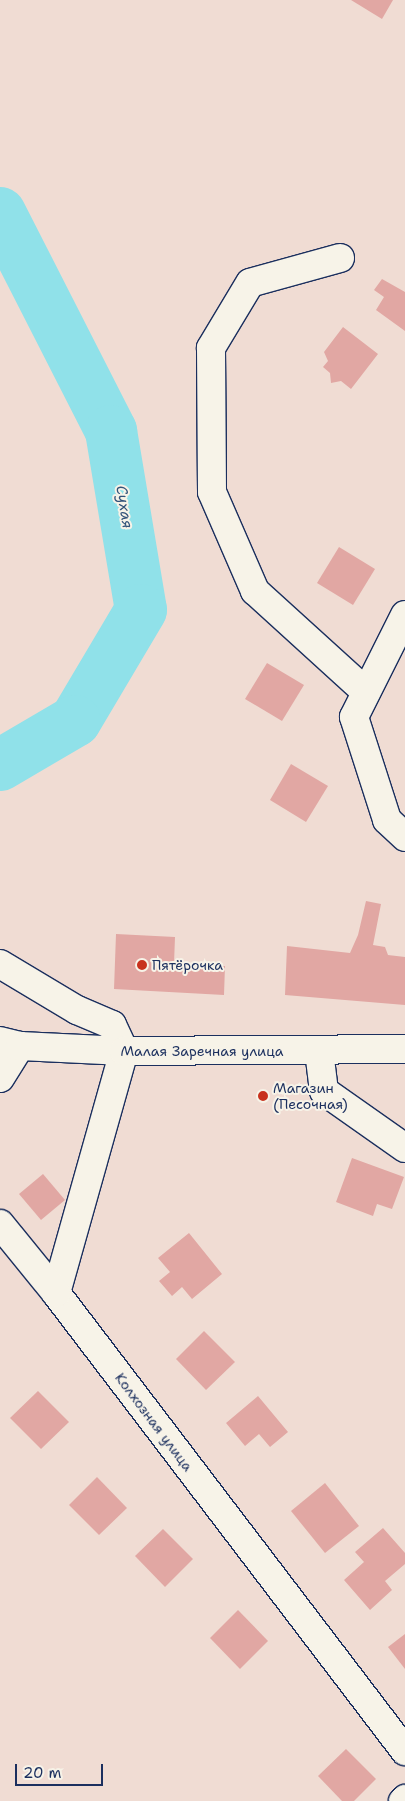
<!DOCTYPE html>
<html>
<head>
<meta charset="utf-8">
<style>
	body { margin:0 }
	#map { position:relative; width:405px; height:1801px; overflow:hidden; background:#f0dcd3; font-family:"Shantell Sans",sans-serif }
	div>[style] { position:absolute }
	.river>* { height:52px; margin:-26px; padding:0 26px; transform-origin:26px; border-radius:26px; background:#90e1e9 }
	.building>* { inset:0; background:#e1a7a3 }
	.roads { filter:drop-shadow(1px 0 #1b2f5e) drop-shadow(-1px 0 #1b2f5e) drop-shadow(0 1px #1b2f5e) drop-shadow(0 -1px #1b2f5e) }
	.minor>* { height:28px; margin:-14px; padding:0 14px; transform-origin:14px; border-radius:14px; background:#f7f3e8 }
	.major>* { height:28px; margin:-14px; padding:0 14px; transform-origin:14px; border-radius:14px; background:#f7f3e8 }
	.dots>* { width:14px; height:14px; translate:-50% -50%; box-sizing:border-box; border:2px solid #f7f3e8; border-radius:50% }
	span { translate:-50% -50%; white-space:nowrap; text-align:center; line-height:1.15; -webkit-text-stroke:4px #f7f3e8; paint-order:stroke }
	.poi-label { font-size:14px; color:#1b2f5e }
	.left { translate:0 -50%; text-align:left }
	.street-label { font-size:14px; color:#1b2f5e }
	.water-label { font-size:15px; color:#32537a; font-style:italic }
	.scale { position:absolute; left:15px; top:1764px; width:88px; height:22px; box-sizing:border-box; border:2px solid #1b2f5e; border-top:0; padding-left:6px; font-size:15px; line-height:18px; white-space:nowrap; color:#1b2f5e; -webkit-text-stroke:4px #f7f3e8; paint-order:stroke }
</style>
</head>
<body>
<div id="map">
	<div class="river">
		<div style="left:0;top:213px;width:245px;rotate:63deg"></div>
		<div style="left:111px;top:431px;width:181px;rotate:80.5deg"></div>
		<div style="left:141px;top:610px;width:129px;rotate:120.7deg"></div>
		<div style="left:75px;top:721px;width:87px;rotate:149.6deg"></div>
	</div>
	<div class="building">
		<div style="clip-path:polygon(351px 0,393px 0,382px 19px)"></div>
		<div style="clip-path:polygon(382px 279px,405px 292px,405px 331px,376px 310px,384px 297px,374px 290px)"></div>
		<div style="clip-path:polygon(343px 327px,378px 354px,351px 389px,341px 381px,331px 383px,330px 373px,323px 367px,328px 361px,324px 352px)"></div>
		<div style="clip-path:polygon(339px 547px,375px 569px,353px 605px,317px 583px)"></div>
		<div style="clip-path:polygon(267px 663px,304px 685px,282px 721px,245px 699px)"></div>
		<div style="clip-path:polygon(291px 764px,328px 786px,306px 822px,270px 800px)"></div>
		<div style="clip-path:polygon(366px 901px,381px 904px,373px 945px,385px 947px,388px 955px,405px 957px,405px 1005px,285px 995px,287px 946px,350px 953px,358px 935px)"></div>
		<div style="clip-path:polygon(116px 934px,175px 937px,174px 964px,225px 966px,224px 995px,114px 989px)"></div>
		<div style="clip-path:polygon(352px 1158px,404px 1177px,392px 1209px,377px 1204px,373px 1216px,336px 1202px)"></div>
		<div style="clip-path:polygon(43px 1174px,65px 1200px,41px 1220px,19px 1194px)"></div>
		<div style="clip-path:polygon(189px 1233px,222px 1274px,192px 1299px,182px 1287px,172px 1296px,159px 1281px,170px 1272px,158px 1258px)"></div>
		<div style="clip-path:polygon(204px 1331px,235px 1362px,206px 1390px,176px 1359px)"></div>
		<div style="clip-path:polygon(38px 1391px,69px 1422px,41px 1449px,10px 1418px)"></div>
		<div style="clip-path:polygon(258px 1396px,288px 1432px,270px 1447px,259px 1434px,245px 1446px,226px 1423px)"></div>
		<div style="clip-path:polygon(97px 1477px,127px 1508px,99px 1535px,69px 1505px)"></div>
		<div style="clip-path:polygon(325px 1483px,359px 1526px,325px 1553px,291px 1511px)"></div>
		<div style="clip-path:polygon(383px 1528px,405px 1553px,405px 1564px,385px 1581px,392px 1590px,370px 1610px,344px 1580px,364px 1562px,355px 1552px)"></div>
		<div style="clip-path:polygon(163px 1529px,193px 1559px,165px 1587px,135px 1556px)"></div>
		<div style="clip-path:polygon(238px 1610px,268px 1641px,240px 1669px,210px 1638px)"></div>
		<div style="clip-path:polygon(405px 1634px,405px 1669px,388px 1647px)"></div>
		<div style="clip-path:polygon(346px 1749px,376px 1779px,354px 1801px,342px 1801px,318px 1776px)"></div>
	</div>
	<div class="roads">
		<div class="minor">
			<div style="left:340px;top:258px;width:93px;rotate:164.5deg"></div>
			<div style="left:250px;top:283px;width:76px;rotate:121deg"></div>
			<div style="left:211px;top:348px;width:144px;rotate:89.6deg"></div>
			<div style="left:212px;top:492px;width:108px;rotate:66.5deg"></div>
			<div style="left:255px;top:591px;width:150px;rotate:42.3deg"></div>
			<div style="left:405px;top:615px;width:114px;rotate:116.6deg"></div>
			<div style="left:354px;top:717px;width:108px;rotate:72.2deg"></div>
			<div style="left:387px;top:820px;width:25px;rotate:43deg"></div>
			<div style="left:0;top:964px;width:90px;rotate:30.9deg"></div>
			<div style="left:77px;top:1010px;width:38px;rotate:23deg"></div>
			<div style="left:112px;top:1025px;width:29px;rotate:65deg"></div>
			<div style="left:124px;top:1051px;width:251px;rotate:105.7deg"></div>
			<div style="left:56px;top:1293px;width:576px;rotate:52.69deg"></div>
			<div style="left:319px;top:1051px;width:40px;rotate:82.9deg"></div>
			<div style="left:324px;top:1091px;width:99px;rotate:35.1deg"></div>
			<div style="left:0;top:1078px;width:38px;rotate:-58deg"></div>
			<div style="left:0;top:1224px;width:89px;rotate:50.9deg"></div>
			<div style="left:403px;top:1801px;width:3px;rotate:-45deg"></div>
		</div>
		<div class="major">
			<div style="left:0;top:1041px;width:21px;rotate:14deg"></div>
			<div style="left:20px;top:1046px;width:104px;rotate:2.8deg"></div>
			<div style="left:124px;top:1051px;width:281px;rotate:-0.4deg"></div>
		</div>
	</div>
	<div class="dots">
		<div style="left:142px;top:965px;background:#c8321e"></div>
		<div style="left:263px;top:1096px;background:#c8321e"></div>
	</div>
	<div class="poi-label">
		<span class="left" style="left:152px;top:965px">Пятёрочка</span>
		<span class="left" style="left:273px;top:1096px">Магазин<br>(Песочная)</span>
	</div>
	<div class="street-label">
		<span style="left:202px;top:1051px">Малая Заречная улица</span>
		<span style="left:154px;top:1422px;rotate:53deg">Колхозная улица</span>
	</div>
	<div class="water-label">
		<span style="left:124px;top:507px;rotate:81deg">Сухая</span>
	</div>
	<div class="scale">20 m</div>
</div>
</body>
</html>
